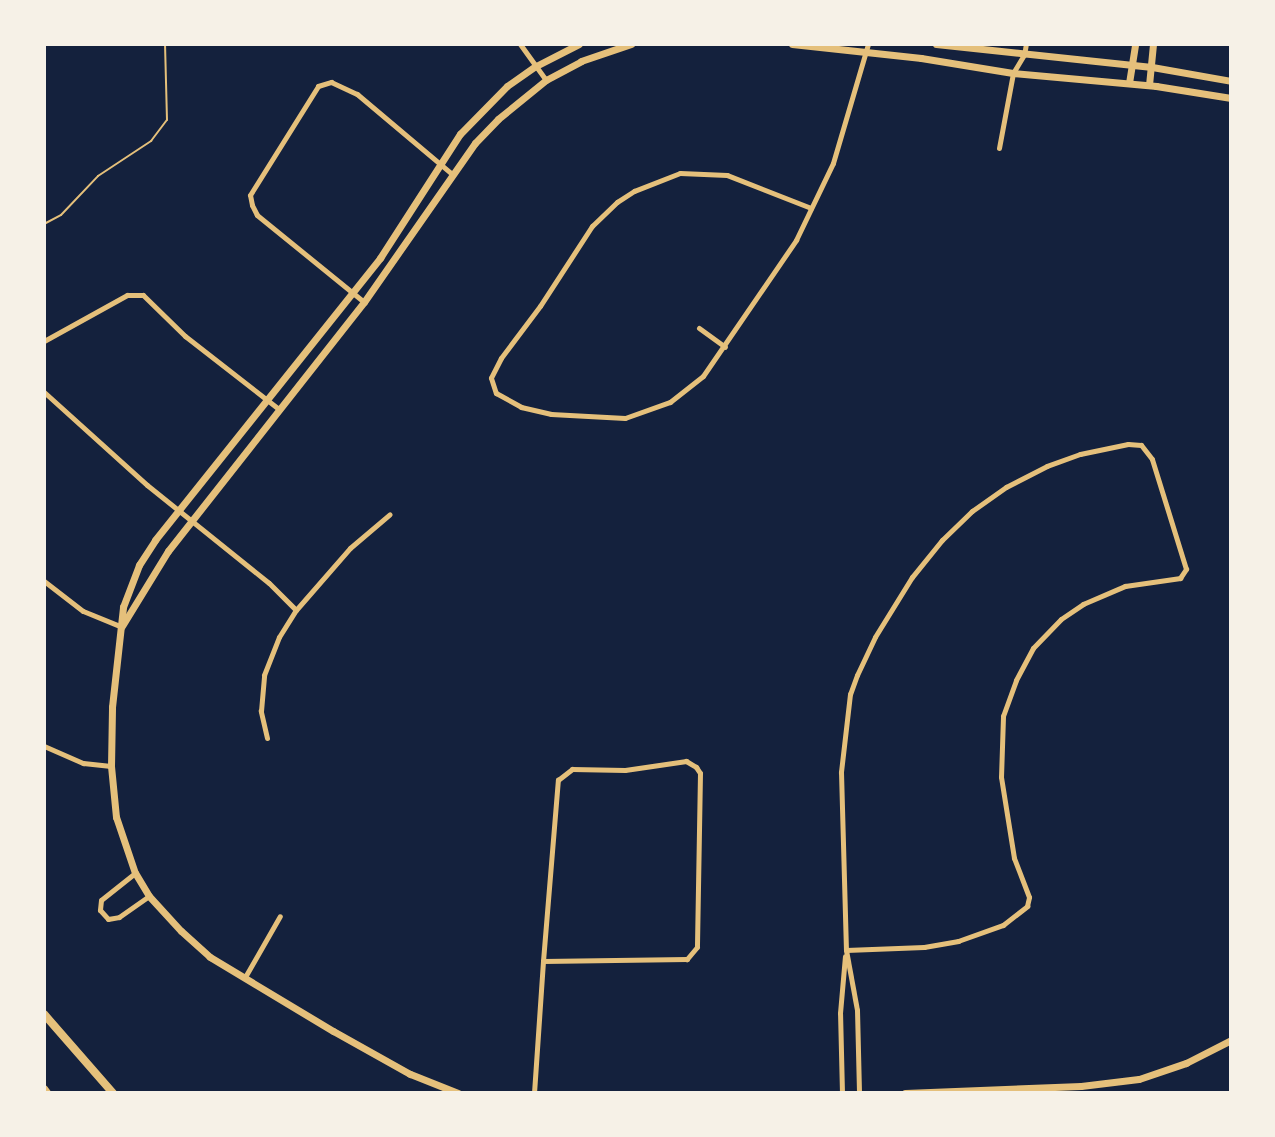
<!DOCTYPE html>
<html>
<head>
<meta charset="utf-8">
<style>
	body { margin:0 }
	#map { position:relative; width:1275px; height:1137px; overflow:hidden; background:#14213d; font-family:"Roboto Condensed",sans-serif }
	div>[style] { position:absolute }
	.path>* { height:2px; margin:-1px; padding:0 1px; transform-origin:1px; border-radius:1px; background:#e5c07b }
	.minor>* { height:5px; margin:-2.5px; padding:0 2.5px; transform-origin:2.5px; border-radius:2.5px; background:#e5c07b }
	.tertiary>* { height:7px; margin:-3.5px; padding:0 3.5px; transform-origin:3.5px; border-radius:3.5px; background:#e5c07b }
	.secondary>* { height:8px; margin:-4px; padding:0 4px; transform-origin:4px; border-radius:4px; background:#e5c07b }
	span { translate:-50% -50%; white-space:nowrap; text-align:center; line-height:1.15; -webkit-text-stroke:5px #f6f1e7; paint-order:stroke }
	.frame { position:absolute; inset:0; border:46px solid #f6f1e7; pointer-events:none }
</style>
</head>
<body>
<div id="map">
	<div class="path">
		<div style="left:44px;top:224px;width:19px;rotate:-28deg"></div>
		<div style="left:61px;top:215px;width:54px;rotate:-46.5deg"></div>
		<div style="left:98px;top:176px;width:64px;rotate:-33.4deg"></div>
		<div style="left:151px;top:141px;width:26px;rotate:-53deg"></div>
		<div style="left:167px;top:120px;width:76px;rotate:-91.5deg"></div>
	</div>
	<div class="minor">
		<div style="left:520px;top:44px;width:44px;rotate:54.2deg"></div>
		<div style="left:999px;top:148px;width:76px;rotate:-79.4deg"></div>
		<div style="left:1013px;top:73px;width:21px;rotate:-59deg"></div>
		<div style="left:1024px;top:55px;width:11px;rotate:-80deg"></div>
		<div style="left:811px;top:208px;width:90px;rotate:-158.6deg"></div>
		<div style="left:727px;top:175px;width:47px;rotate:-177.6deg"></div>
		<div style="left:680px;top:173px;width:49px;rotate:158.6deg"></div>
		<div style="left:634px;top:191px;width:20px;rotate:147deg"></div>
		<div style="left:617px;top:202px;width:35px;rotate:136deg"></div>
		<div style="left:592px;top:226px;width:95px;rotate:123deg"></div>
		<div style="left:540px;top:306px;width:65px;rotate:126.9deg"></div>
		<div style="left:501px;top:358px;width:22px;rotate:117deg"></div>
		<div style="left:491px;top:378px;width:16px;rotate:72deg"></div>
		<div style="left:496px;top:393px;width:29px;rotate:29deg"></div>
		<div style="left:521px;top:407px;width:31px;rotate:13deg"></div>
		<div style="left:551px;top:414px;width:74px;rotate:3.1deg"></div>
		<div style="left:625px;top:418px;width:48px;rotate:-19.6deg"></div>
		<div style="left:670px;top:402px;width:42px;rotate:-38.2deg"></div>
		<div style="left:703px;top:376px;width:165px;rotate:-55.6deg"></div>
		<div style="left:796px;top:240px;width:85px;rotate:-64.3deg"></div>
		<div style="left:833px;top:163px;width:124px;rotate:-73.6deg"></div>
		<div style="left:364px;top:302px;width:138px;rotate:-140.9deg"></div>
		<div style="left:257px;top:215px;width:11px;rotate:-117deg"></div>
		<div style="left:252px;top:205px;width:10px;rotate:-101deg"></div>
		<div style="left:250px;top:195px;width:128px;rotate:-58deg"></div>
		<div style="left:318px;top:86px;width:14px;rotate:-17deg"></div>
		<div style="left:331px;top:82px;width:29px;rotate:25deg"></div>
		<div style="left:357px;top:94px;width:124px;rotate:40.1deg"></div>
		<div style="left:699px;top:328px;width:32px;rotate:36deg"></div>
		<div style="left:44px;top:341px;width:95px;rotate:-29deg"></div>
		<div style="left:127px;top:295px;width:16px"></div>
		<div style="left:143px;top:295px;width:59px;rotate:44.3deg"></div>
		<div style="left:185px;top:336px;width:120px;rotate:37.9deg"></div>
		<div style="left:44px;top:392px;width:139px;rotate:42.1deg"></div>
		<div style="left:147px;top:485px;width:156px;rotate:38.8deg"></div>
		<div style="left:269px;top:583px;width:38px;rotate:45deg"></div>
		<div style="left:44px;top:581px;width:49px;rotate:37.6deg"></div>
		<div style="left:83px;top:611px;width:42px;rotate:22.3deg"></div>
		<div style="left:267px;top:738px;width:28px;rotate:-103deg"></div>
		<div style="left:261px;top:711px;width:36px;rotate:-85deg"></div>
		<div style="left:264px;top:675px;width:41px;rotate:-68.5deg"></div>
		<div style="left:279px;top:637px;width:32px;rotate:-58deg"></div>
		<div style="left:296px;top:610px;width:82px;rotate:-48.9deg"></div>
		<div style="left:350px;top:548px;width:52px;rotate:-40.4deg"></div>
		<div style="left:44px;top:746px;width:43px;rotate:23.6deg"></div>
		<div style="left:83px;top:763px;width:28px;rotate:6deg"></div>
		<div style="left:135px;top:873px;width:43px;rotate:141.5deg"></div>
		<div style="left:101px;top:900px;width:10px;rotate:96deg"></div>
		<div style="left:100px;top:910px;width:12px;rotate:48deg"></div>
		<div style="left:108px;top:919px;width:11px;rotate:-10deg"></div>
		<div style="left:119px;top:917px;width:37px;rotate:-35deg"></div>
		<div style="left:846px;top:950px;width:78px;rotate:-2.2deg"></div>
		<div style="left:924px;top:947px;width:35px;rotate:-10deg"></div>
		<div style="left:958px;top:941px;width:48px;rotate:-19.6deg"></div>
		<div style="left:1003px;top:925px;width:31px;rotate:-38deg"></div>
		<div style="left:1027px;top:906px;width:9px;rotate:-77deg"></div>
		<div style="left:1029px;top:897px;width:42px;rotate:-111deg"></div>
		<div style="left:1014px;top:858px;width:82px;rotate:-99.1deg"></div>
		<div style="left:1001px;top:777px;width:61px;rotate:-88.1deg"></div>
		<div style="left:1003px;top:716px;width:38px;rotate:-70deg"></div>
		<div style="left:1016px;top:680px;width:36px;rotate:-62deg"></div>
		<div style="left:1033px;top:648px;width:40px;rotate:-46deg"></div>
		<div style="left:1061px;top:619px;width:27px;rotate:-34deg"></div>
		<div style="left:1083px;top:604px;width:46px;rotate:-23.2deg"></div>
		<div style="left:1125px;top:586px;width:56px;rotate:-8.3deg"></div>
		<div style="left:1180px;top:578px;width:11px;rotate:-56deg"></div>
		<div style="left:1186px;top:569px;width:115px;rotate:-107.2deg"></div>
		<div style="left:1152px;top:459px;width:18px;rotate:-128deg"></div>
		<div style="left:1141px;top:445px;width:13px;rotate:-176deg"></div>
		<div style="left:1128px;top:444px;width:49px;rotate:168.2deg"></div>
		<div style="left:1080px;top:454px;width:35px;rotate:160deg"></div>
		<div style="left:1047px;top:466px;width:46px;rotate:152.9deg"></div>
		<div style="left:1006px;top:487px;width:42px;rotate:144.8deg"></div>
		<div style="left:972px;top:511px;width:42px;rotate:136deg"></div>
		<div style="left:942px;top:540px;width:48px;rotate:129deg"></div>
		<div style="left:912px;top:577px;width:70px;rotate:121.7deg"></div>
		<div style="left:875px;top:637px;width:42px;rotate:115.3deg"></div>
		<div style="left:857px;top:675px;width:20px;rotate:110deg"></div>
		<div style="left:850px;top:694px;width:79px;rotate:96.6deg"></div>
		<div style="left:841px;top:772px;width:178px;rotate:88.4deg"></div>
		<div style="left:846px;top:950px;width:61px;rotate:79.6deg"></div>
		<div style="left:857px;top:1010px;width:83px;rotate:88.6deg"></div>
		<div style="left:245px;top:977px;width:70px;rotate:-60.2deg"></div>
		<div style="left:534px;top:1093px;width:132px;rotate:-86.1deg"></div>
		<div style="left:543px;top:961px;width:182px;rotate:-85.3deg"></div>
		<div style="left:558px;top:780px;width:18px;rotate:-38deg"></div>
		<div style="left:572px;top:769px;width:53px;rotate:1.1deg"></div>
		<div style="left:625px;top:770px;width:62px;rotate:-8.4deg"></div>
		<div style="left:686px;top:761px;width:12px;rotate:31deg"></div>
		<div style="left:696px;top:767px;width:7px;rotate:56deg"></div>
		<div style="left:700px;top:773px;width:174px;rotate:91deg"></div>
		<div style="left:697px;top:947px;width:16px;rotate:130deg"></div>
		<div style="left:687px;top:959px;width:144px;rotate:179.2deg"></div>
		<div style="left:842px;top:1093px;width:80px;rotate:-91.4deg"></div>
		<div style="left:840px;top:1013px;width:57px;rotate:-85deg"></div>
	</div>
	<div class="tertiary">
		<div style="left:792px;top:44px;width:130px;rotate:6.2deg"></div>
		<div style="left:921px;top:58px;width:93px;rotate:9.3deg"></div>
		<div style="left:1013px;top:73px;width:144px;rotate:5.2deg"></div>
		<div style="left:1156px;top:86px;width:76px;rotate:9.1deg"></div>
		<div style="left:936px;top:44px;width:217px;rotate:6.1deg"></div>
		<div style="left:1152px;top:67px;width:80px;rotate:10deg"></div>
		<div style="left:1129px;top:83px;width:39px;rotate:-81deg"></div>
		<div style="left:1149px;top:85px;width:41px;rotate:-84.4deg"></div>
		<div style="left:122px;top:626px;width:88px;rotate:-58.5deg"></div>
		<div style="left:168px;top:551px;width:317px;rotate:-51.8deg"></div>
		<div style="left:364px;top:302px;width:194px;rotate:-55.1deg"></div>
		<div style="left:475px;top:143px;width:33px;rotate:-46deg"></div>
		<div style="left:498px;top:119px;width:62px;rotate:-39.1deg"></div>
		<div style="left:546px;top:80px;width:40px;rotate:-28deg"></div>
		<div style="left:581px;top:61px;width:53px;rotate:-18.8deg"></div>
		<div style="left:458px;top:1093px;width:52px;rotate:-158.4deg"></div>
		<div style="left:410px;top:1074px;width:88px;rotate:-150.8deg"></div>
		<div style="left:333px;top:1031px;width:144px;rotate:-149deg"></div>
		<div style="left:210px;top:957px;width:39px;rotate:-138deg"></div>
		<div style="left:181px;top:931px;width:47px;rotate:-132.4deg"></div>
		<div style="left:149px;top:896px;width:27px;rotate:-121deg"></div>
		<div style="left:135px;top:873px;width:59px;rotate:-108.7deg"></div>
		<div style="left:116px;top:817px;width:51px;rotate:-95.6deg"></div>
		<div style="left:111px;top:766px;width:59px;rotate:-89deg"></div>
		<div style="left:112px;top:707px;width:101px;rotate:-83.7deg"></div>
		<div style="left:123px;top:607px;width:45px;rotate:-69.1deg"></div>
		<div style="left:139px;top:565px;width:30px;rotate:-57deg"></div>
		<div style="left:155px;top:540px;width:361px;rotate:-51.4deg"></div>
		<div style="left:380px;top:258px;width:148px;rotate:-57.2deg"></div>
		<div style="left:460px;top:134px;width:67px;rotate:-45.6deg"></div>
		<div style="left:507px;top:86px;width:35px;rotate:-35deg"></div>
		<div style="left:536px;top:66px;width:48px;rotate:-27.1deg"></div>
		<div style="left:905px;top:1093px;width:176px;rotate:-2.3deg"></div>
		<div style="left:1081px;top:1086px;width:58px;rotate:-6.9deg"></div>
		<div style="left:1139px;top:1079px;width:50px;rotate:-18.8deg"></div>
		<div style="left:1186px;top:1063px;width:51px;rotate:-27.1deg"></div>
	</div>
	<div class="secondary">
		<div style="left:44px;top:1014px;width:105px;rotate:48.9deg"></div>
		<div style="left:44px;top:1089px;width:5px;rotate:53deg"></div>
	</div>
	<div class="frame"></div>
</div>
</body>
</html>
